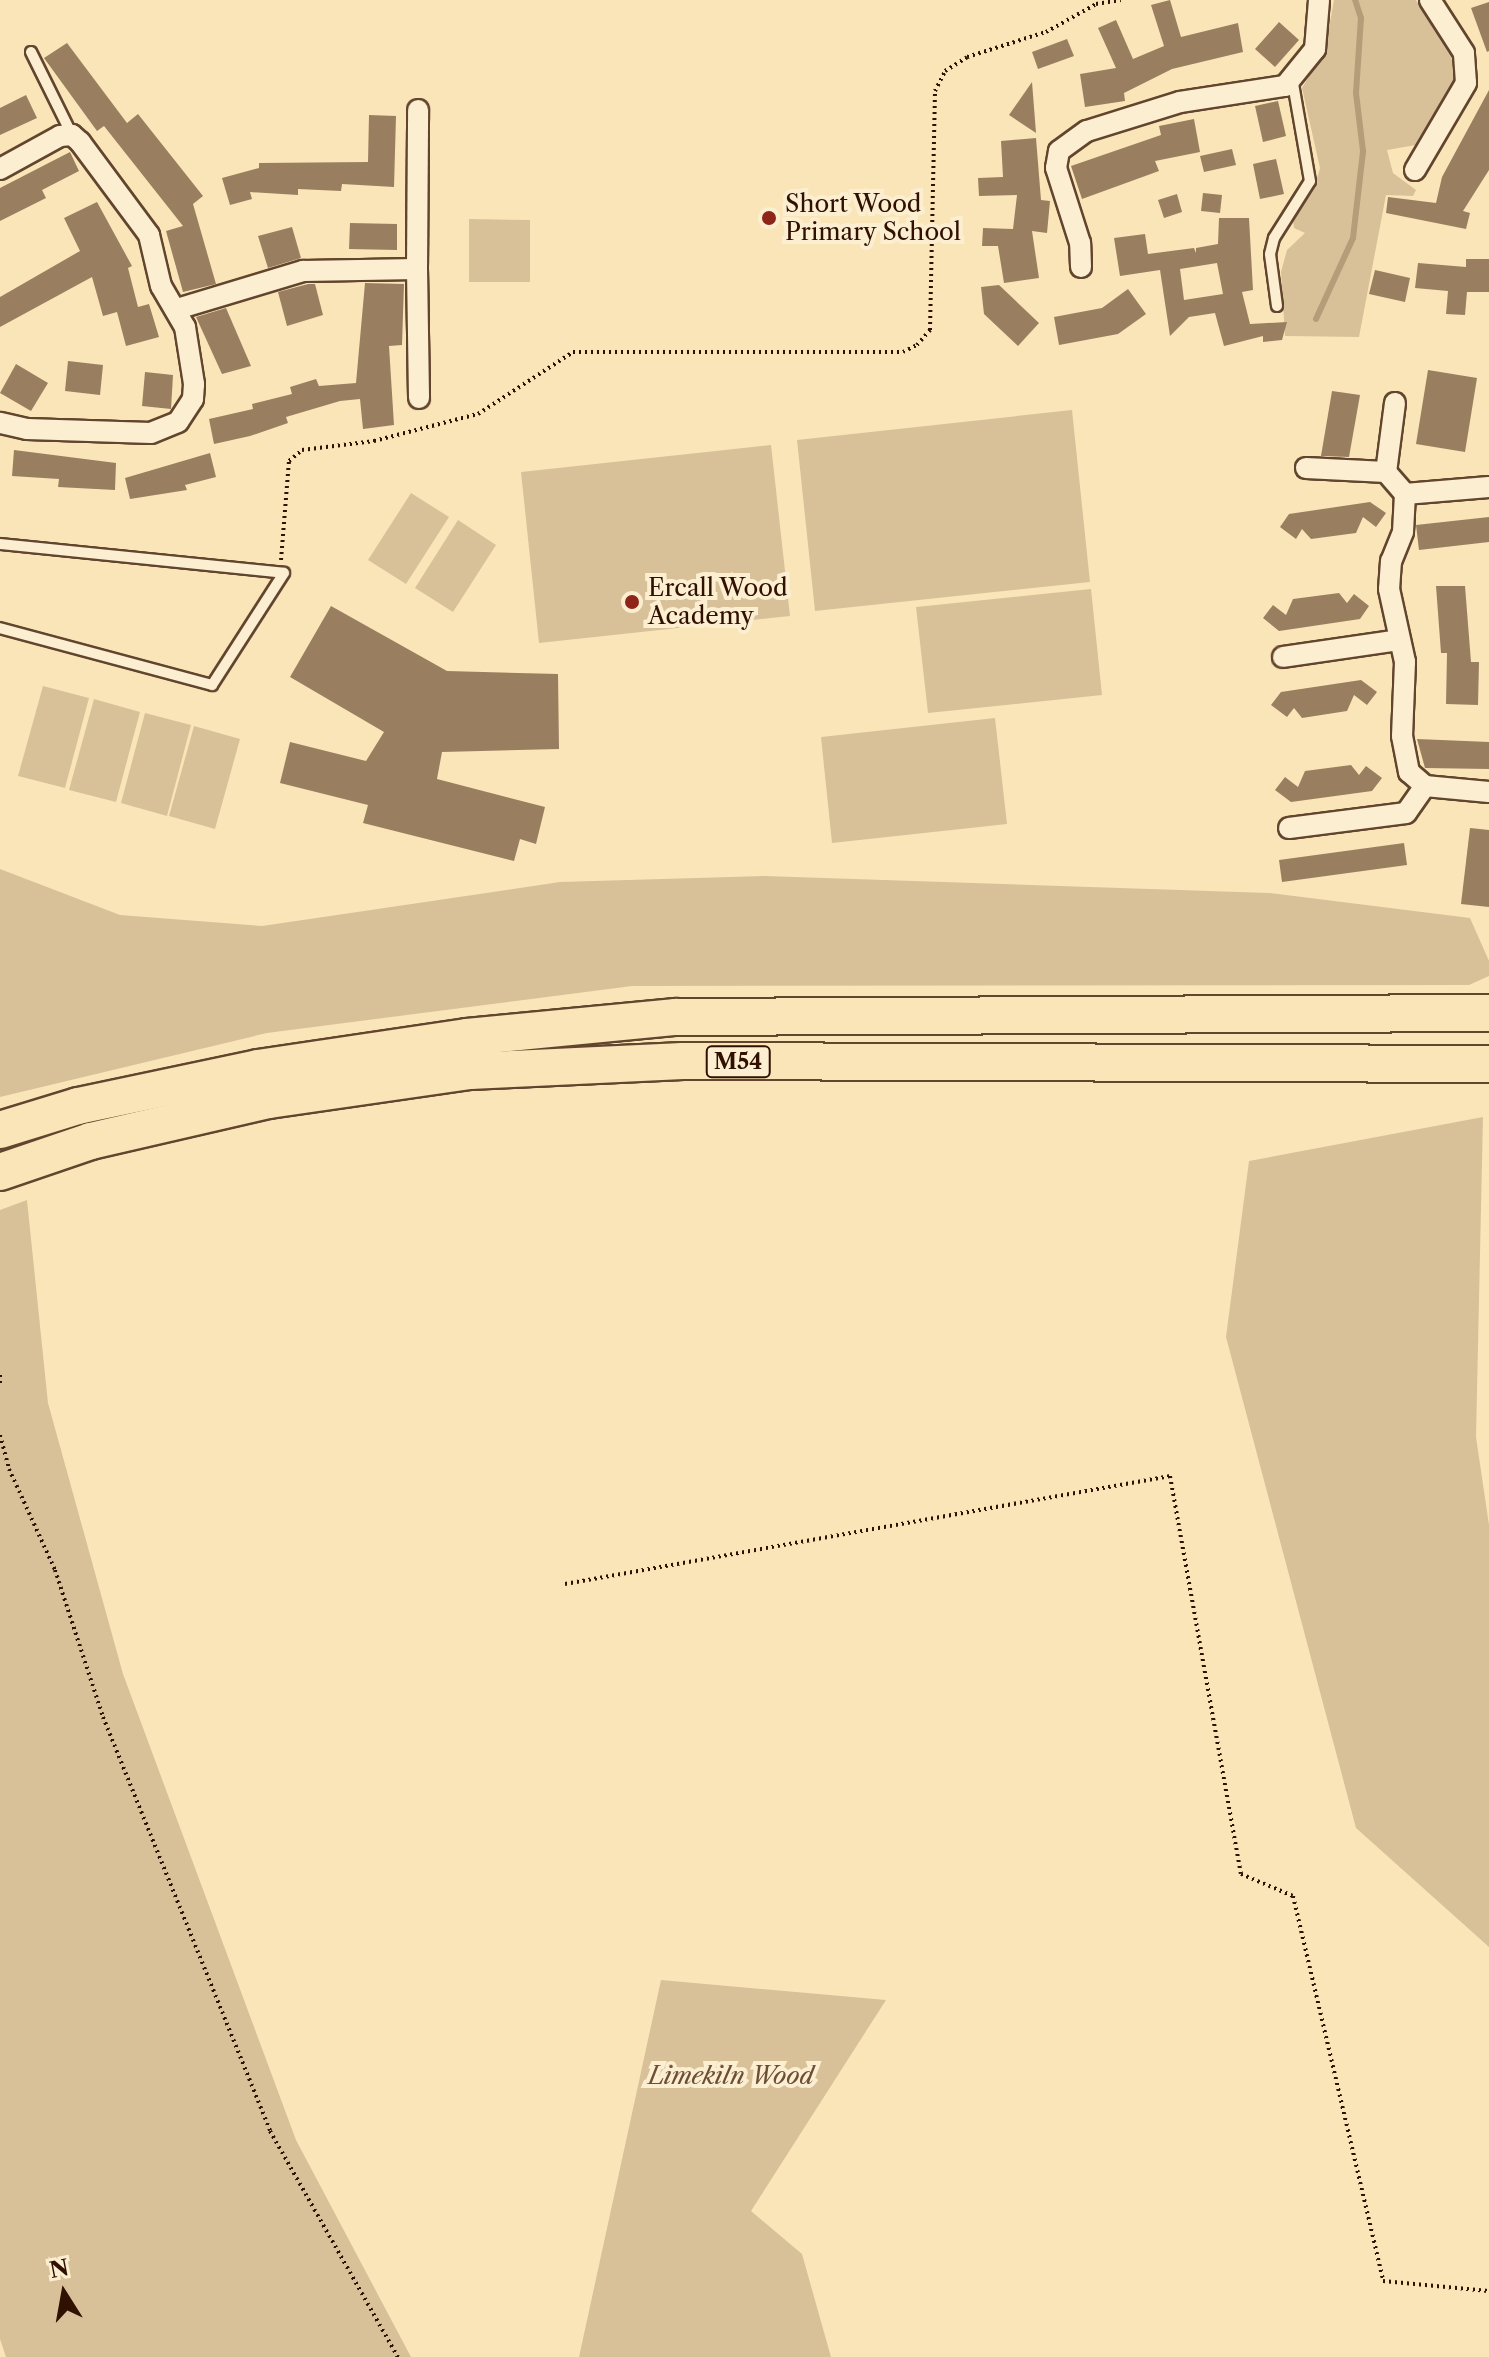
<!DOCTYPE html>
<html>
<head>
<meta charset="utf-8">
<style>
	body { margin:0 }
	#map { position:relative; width:1489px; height:2357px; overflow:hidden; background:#fae5b8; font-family:"Libre Caslon Text",serif }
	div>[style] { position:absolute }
	.green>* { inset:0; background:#d8c199 }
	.stream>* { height:6px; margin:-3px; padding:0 3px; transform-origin:3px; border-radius:3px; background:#b59d79 }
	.building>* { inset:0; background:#997f60 }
	.path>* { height:4px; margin-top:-2px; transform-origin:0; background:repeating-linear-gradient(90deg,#301000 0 2px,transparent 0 6px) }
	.roads { filter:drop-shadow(2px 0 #62452e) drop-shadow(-2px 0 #62452e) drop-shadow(0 2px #62452e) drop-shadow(0 -2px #62452e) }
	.lane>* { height:10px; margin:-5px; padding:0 5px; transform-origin:5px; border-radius:5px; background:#fceed1 }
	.street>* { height:20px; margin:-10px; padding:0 10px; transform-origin:10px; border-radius:10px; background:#fceed1 }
	.highway>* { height:36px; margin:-18px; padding:0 18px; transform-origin:18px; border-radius:18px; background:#fae5b8 }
	.dots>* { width:22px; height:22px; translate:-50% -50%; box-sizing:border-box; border:4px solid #fceed1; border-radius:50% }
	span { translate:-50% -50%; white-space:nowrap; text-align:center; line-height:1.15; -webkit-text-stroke:8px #fceed1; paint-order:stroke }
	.shield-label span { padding:2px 6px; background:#fceed1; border:2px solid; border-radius:6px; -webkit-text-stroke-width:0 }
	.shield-label { font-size:22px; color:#301000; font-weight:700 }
	.poi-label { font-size:24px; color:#301000 }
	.left { translate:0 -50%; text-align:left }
	.park-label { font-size:24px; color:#6b4e36; font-style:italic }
	.north { position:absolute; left:24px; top:2253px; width:80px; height:80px; -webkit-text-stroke:6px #fceed1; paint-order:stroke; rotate:349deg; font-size:22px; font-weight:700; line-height:32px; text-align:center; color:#301000 }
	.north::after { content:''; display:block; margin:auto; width:28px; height:36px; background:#301000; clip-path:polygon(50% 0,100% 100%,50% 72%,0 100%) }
</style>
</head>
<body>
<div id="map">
	<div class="green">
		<div style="clip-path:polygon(1334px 0,1416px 0,1451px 56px,1456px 78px,1416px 145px,1387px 150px,1393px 173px,1416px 190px,1413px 196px,1386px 195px,1359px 337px,1285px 336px,1281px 272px,1287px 250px,1305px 233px,1294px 228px,1293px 220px,1314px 189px,1320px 168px,1302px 88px,1325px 50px)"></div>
		<div style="clip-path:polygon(469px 219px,530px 220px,530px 282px,469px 282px)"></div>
		<div style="clip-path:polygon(1072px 410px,1090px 582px,815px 611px,797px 440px)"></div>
		<div style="clip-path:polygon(771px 445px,790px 616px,539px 643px,521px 472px)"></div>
		<div style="clip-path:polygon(411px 493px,449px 517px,406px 584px,368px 560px)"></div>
		<div style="clip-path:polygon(458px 520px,496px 545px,453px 612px,415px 588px)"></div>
		<div style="clip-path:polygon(1091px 589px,1102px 695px,928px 713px,916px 607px)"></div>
		<div style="clip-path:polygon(43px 686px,89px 698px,65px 788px,18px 776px)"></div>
		<div style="clip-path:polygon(94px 699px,140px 712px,116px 802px,69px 790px)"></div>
		<div style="clip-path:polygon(145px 713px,191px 725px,167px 816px,121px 803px)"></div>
		<div style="clip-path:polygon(995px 718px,1007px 824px,832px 843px,821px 737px)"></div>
		<div style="clip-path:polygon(194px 726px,240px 739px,215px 829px,169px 816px)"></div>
		<div style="clip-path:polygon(0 869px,120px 915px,262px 926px,560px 882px,765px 876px,1269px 893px,1470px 918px,1489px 961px,1489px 976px,1469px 985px,632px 986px,267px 1033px,0 1097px)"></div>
		<div style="clip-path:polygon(1483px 1117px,1476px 1437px,1489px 1525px,1489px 1947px,1356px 1828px,1226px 1337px,1249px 1161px)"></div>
		<div style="clip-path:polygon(27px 1200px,48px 1403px,123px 1674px,296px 2140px,411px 2357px,6px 2357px,0 2339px,0 1210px)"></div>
		<div style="clip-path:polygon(661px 1980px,886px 2000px,751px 2211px,802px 2254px,831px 2357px,579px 2357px)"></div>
	</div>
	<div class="stream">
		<div style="left:1316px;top:319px;width:89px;rotate:-65.4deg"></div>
		<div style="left:1353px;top:238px;width:88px;rotate:-83.4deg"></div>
		<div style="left:1363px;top:151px;width:58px;rotate:-96.9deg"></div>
		<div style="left:1356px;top:93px;width:75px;rotate:-86.2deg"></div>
		<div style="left:1361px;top:18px;width:19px;rotate:-108deg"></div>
	</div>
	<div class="building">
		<div style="clip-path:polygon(1170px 0,1181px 37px,1238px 23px,1243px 52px,1172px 69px,1124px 93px,1125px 101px,1085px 107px,1080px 74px,1116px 68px,1098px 28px,1116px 20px,1133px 59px,1164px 46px,1151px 5px)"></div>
		<div style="clip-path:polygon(1489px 2px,1489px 51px,1487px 52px,1471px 8px)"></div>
		<div style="clip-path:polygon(1279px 22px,1299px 40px,1275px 67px,1255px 49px)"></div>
		<div style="clip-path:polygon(1067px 39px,1074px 56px,1038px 69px,1032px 52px)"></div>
		<div style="clip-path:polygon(67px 43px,127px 123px,138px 114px,203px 196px,193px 204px,216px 284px,183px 292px,166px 231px,183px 226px,104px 126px,97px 131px,44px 58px)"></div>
		<div style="clip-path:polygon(1032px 82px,1036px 133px,1009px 115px)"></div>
		<div style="clip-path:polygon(1489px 90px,1489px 170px,1463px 211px,1470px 213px,1466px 229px,1386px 213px,1388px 197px,1436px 203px,1442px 177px)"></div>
		<div style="clip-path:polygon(26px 95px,37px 118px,0 135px,0 108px)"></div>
		<div style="clip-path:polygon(1278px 101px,1286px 136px,1263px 142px,1255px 106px)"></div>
		<div style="clip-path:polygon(369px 115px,396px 116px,394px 187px,342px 184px,341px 191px,298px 189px,298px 195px,250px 192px,252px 199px,230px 205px,222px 178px,259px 168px,259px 163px,368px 162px)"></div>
		<div style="clip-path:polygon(1194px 119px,1200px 152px,1155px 161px,1159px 171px,1082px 199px,1071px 166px,1161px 135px,1159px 126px)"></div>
		<div style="clip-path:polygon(1036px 138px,1041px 200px,1050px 201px,1047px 233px,1032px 231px,1039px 278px,1004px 283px,998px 246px,982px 246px,983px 228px,1013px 229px,1017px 195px,979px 196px,978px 178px,1003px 177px,1001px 141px)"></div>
		<div style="clip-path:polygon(1232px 149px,1236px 165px,1204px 172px,1200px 156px)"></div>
		<div style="clip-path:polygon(70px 152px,79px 171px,42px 190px,46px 198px,0 221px,0 188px)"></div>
		<div style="clip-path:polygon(1276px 159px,1284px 194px,1260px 199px,1253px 164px)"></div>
		<div style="clip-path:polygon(1203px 193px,1222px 195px,1220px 213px,1201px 211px)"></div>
		<div style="clip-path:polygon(1177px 194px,1182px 212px,1164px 218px,1158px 200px)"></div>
		<div style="clip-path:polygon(97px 202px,132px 266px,128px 268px,138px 307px,149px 304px,159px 337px,126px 346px,117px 312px,103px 316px,92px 277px,0 327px,0 297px,80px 251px,64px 218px)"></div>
		<div style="clip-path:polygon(evenodd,1219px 218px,1249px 218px,1253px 290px,1242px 292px,1250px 324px,1287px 322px,1282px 340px,1263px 342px,1263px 336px,1224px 346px,1215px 313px,1189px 317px,1170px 336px,1160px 270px,1120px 276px,1114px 238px,1145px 234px,1148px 254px,1194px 248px,1196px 253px,1196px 248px,1218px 244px,1219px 218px,1217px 263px,1223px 294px,1184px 300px,1180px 269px,1217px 263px)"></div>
		<div style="clip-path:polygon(350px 223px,397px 224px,397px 250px,349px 249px)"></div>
		<div style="clip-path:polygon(292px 227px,301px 258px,268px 268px,258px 236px)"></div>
		<div style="clip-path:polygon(1466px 259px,1489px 259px,1489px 292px,1467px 292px,1465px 315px,1446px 314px,1448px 291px,1415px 288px,1418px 263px,1466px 267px)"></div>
		<div style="clip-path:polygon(1375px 270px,1410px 278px,1405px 302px,1369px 294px)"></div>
		<div style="clip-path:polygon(365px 283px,404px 284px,402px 345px,389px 346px,394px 425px,363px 429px,360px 399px,340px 401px,286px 417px,288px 423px,250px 436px,214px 444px,209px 419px,253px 409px,252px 404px,292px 394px,290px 387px,316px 379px,319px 386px,356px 383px)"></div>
		<div style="clip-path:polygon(308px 284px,315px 284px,323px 315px,287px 326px,278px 292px)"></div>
		<div style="clip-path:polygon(999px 285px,1039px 323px,1018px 346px,984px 314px,981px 287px)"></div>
		<div style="clip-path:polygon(1128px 289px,1146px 314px,1118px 334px,1059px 345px,1054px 317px,1102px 308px)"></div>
		<div style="clip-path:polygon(226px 308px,251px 366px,222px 374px,196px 317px)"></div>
		<div style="clip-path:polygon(68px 361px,103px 365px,100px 395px,65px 391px)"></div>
		<div style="clip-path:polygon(16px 364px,48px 383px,31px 411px,0 393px)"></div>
		<div style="clip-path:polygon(1428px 370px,1477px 378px,1465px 452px,1416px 444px)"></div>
		<div style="clip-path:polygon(145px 372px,173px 375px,171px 409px,142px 406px)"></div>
		<div style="clip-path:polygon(1332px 391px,1360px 395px,1349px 457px,1321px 456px)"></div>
		<div style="clip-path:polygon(14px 450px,116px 463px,115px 490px,58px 487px,59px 479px,12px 476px)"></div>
		<div style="clip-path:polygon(210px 453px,216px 477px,185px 485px,187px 490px,130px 499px,125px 478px)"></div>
		<div style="clip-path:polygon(1370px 502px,1386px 513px,1376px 527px,1363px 517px,1356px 533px,1311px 539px,1302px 529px,1296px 539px,1280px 527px,1289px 514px)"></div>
		<div style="clip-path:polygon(1489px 517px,1489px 542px,1419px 550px,1416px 525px)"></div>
		<div style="clip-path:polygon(1436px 586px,1465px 586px,1471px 662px,1479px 662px,1478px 705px,1446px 704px,1447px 653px,1441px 653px)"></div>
		<div style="clip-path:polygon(1339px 593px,1347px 603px,1354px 594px,1369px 606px,1360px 619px,1279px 631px,1263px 618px,1273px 605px,1286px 615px,1293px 599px)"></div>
		<div style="clip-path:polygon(331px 606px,447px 671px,558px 674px,559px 749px,442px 752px,437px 779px,545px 807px,536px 844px,520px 839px,514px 861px,363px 823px,368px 805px,280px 783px,290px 742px,366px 761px,384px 732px,290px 677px)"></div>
		<div style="clip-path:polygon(1361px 680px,1377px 692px,1367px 705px,1354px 695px,1347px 711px,1302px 718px,1294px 708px,1287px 717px,1271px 705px,1281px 692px)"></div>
		<div style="clip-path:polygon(1417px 739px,1489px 742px,1489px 769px,1425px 768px)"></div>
		<div style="clip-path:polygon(1351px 765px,1359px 775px,1366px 766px,1382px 778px,1372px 791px,1291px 802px,1275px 790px,1285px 777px,1298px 787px,1305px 771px)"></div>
		<div style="clip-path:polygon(1470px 828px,1489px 830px,1489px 907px,1461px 904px)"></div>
		<div style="clip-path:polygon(1404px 843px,1407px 865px,1282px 882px,1279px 860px)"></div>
	</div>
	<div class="path">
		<div style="left:281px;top:560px;width:99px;rotate:-85.4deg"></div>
		<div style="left:289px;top:461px;width:17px;rotate:-40deg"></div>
		<div style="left:302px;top:450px;width:73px;rotate:-7.1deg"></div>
		<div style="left:374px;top:441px;width:107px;rotate:-14.6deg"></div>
		<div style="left:478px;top:414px;width:113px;rotate:-33.1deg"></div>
		<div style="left:573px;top:352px;width:330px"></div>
		<div style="left:903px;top:352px;width:16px;rotate:-27deg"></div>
		<div style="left:917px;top:345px;width:20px;rotate:-49deg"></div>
		<div style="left:930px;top:330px;width:239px;rotate:-88.8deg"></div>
		<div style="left:935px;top:91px;width:22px;rotate:-63deg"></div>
		<div style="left:945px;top:71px;width:26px;rotate:-32deg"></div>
		<div style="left:967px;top:57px;width:83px;rotate:-17.6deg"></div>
		<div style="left:1046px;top:32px;width:57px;rotate:-29.2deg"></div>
		<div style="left:1096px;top:4px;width:25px;rotate:-9deg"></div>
		<div style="left:0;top:1375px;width:11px;rotate:90deg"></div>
		<div style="left:0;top:1435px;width:35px;rotate:75deg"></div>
		<div style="left:9px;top:1469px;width:111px;rotate:65.5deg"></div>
		<div style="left:55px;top:1570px;width:155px;rotate:71.9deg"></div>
		<div style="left:103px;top:1717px;width:446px;rotate:68deg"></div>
		<div style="left:270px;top:2131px;width:260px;rotate:60.5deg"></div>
		<div style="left:565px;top:1584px;width:615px;rotate:-10.12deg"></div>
		<div style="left:1170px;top:1476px;width:404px;rotate:79.9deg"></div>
		<div style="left:1241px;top:1874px;width:56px;rotate:22.9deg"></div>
		<div style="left:1293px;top:1896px;width:395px;rotate:76.8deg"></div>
		<div style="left:1383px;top:2281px;width:106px;rotate:5.4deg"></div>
	</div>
	<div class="roads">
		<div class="lane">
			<div style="left:31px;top:52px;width:93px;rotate:63.7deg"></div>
			<div style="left:1277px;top:306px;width:52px;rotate:-97.7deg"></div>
			<div style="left:1270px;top:254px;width:16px;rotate:-76deg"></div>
			<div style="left:1274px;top:238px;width:67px;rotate:-57.7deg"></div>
			<div style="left:1310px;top:181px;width:105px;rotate:-99.9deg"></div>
			<div style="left:0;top:544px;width:285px;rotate:5.8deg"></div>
			<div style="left:284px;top:573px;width:133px;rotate:122.7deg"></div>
			<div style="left:212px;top:685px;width:220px;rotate:-165deg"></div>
		</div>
		<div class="street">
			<div style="left:0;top:169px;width:68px;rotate:-28.8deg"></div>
			<div style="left:60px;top:136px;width:12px;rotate:-5deg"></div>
			<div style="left:72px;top:135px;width:11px;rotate:41deg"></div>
			<div style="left:80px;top:142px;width:116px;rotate:53.4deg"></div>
			<div style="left:149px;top:235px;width:52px;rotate:76.8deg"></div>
			<div style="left:161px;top:286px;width:48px;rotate:59.7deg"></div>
			<div style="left:185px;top:327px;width:58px;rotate:81deg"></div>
			<div style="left:194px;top:384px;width:15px;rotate:94deg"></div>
			<div style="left:193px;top:399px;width:27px;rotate:123deg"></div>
			<div style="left:178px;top:422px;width:29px;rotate:158deg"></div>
			<div style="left:151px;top:433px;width:124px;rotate:-178.2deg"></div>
			<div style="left:27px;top:429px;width:28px;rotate:-167deg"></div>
			<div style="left:1415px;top:170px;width:101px;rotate:-59.6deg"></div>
			<div style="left:1466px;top:83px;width:30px;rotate:-94deg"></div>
			<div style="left:1464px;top:53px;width:63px;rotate:-122.7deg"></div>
			<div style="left:1081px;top:267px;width:24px;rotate:-92deg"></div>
			<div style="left:1080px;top:243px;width:79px;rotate:-107.7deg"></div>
			<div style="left:1056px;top:168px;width:17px;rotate:-80deg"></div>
			<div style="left:1059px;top:151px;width:34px;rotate:-36deg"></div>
			<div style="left:1087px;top:131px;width:97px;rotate:-17.3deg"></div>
			<div style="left:1180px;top:102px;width:106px;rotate:-8.7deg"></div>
			<div style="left:1285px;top:86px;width:48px;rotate:-51deg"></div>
			<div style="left:1315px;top:49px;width:49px;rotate:-85.3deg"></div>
			<div style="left:417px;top:269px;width:129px;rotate:89.1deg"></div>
			<div style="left:177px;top:309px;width:132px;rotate:-16.8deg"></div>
			<div style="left:303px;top:271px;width:114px;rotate:-1deg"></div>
			<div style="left:417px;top:269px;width:159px;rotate:-89.6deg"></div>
			<div style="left:1395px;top:403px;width:70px;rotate:97.4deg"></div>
			<div style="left:1386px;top:472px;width:29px;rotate:49deg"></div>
			<div style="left:1405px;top:494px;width:38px;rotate:93deg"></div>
			<div style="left:1403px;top:532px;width:31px;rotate:112deg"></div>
			<div style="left:1391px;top:561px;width:28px;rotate:94deg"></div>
			<div style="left:1389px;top:589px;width:75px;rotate:77.6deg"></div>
			<div style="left:1405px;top:662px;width:74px;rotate:92.3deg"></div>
			<div style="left:1402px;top:736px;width:37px;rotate:79deg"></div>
			<div style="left:1409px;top:772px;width:21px;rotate:41deg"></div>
			<div style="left:1425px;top:786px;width:64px;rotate:5.4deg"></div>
			<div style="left:1306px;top:468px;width:80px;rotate:2.9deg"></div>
			<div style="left:1405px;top:494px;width:84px;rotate:-4.8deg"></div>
			<div style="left:1283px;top:657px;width:117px;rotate:-8.3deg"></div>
			<div style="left:1289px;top:828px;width:118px;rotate:-7.3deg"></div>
			<div style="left:1406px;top:813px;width:33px;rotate:-55deg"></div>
		</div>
		<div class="highway">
			<div style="left:0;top:1130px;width:82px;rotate:-17.1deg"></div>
			<div style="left:78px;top:1106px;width:184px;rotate:-11.9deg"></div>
			<div style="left:258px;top:1068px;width:211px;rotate:-8.4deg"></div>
			<div style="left:467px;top:1037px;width:210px;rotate:-5.5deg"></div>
			<div style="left:676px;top:1017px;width:813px;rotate:-0.28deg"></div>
			<div style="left:0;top:1172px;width:96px;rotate:-18.8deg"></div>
			<div style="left:91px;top:1141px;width:183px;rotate:-13deg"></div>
			<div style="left:269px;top:1100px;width:203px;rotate:-8.2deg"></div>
			<div style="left:470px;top:1071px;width:213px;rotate:-2.7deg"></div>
			<div style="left:683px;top:1061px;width:806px;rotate:0.21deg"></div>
		</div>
	</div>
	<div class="dots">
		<div style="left:769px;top:218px;background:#8f2418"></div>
		<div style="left:632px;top:602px;background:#8f2418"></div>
	</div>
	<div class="shield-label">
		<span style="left:738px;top:1062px">M54</span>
	</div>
	<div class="poi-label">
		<span class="left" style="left:785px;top:218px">Short Wood<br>Primary School</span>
		<span class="left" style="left:648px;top:602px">Ercall Wood<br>Academy</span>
	</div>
	<div class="park-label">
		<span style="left:731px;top:2076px">Limekiln Wood</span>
	</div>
	<div class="north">N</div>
</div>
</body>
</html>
